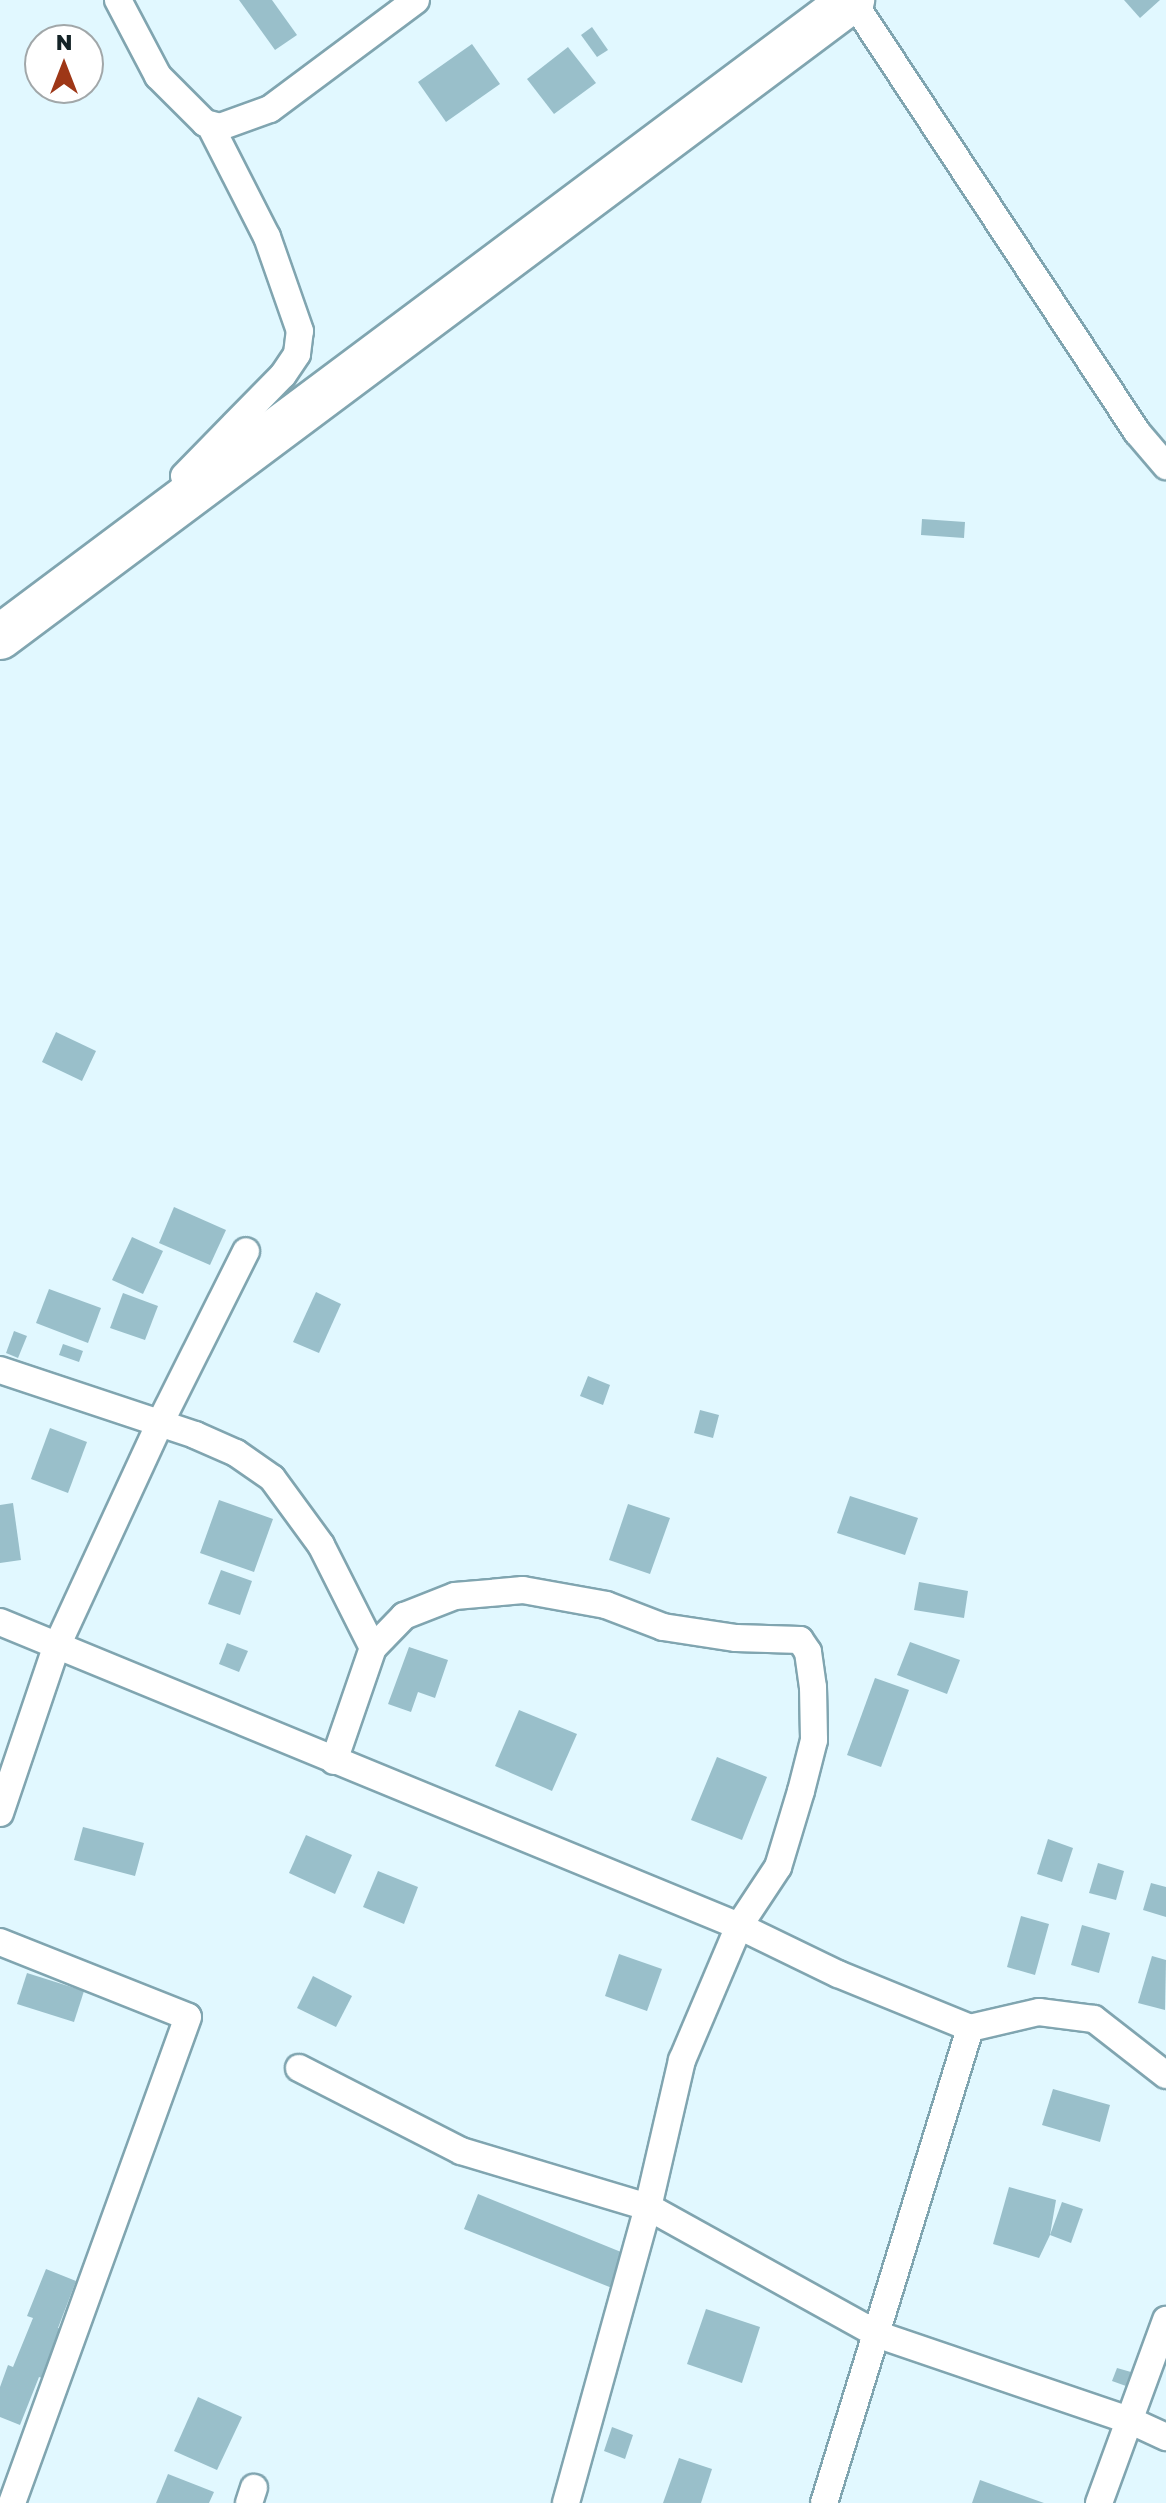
<!DOCTYPE html>
<html>
<head>
<meta charset="utf-8">
<style>
	body { margin:0 }
	#map { position:relative; width:1166px; height:2503px; overflow:hidden; background:#e1f8ff; font-family:"Golos Text",sans-serif }
	div>[style] { position:absolute }
	.building>* { inset:0; background:#99bfca }
	.roads { filter:drop-shadow(2px 0 #80a5b0) drop-shadow(-2px 0 #80a5b0) drop-shadow(0 2px #80a5b0) drop-shadow(0 -2px #80a5b0) }
	.street>* { height:26px; margin:-13px; padding:0 13px; transform-origin:13px; border-radius:13px; background:#fff }
	.highway>* { height:44px; margin:-22px; padding:0 22px; transform-origin:22px; border-radius:22px; background:#fff }
	span { translate:-50% -50%; white-space:nowrap; text-align:center; line-height:1.15; -webkit-text-stroke:8px #fff; paint-order:stroke }
	.north { position:absolute; left:24px; top:24px; width:80px; height:80px; box-sizing:border-box; background:#fff; border:2px solid #a1a7a9; border-radius:50%; rotate:0deg; font-size:22px; font-weight:700; line-height:32px; text-align:center; color:#142327 }
	.north::after { content:''; display:block; margin:auto; width:28px; height:36px; background:#9e3717; clip-path:polygon(50% 0,100% 100%,50% 72%,0 100%) }
</style>
</head>
<body>
<div id="map">
	<div class="building">
		<div style="clip-path:polygon(239px 0,272px 0,297px 35px,275px 50px)"></div>
		<div style="clip-path:polygon(1124px 0,1160px 0,1140px 18px)"></div>
		<div style="clip-path:polygon(592px 27px,608px 50px,597px 57px,581px 35px)"></div>
		<div style="clip-path:polygon(472px 44px,500px 84px,446px 122px,418px 82px)"></div>
		<div style="clip-path:polygon(568px 47px,596px 83px,554px 114px,527px 79px)"></div>
		<div style="clip-path:polygon(922px 519px,965px 522px,964px 538px,921px 535px)"></div>
		<div style="clip-path:polygon(56px 1032px,96px 1051px,82px 1081px,42px 1062px)"></div>
		<div style="clip-path:polygon(174px 1207px,226px 1230px,210px 1265px,159px 1243px)"></div>
		<div style="clip-path:polygon(132px 1237px,163px 1251px,143px 1294px,112px 1280px)"></div>
		<div style="clip-path:polygon(49px 1289px,101px 1308px,88px 1343px,36px 1323px)"></div>
		<div style="clip-path:polygon(316px 1292px,341px 1304px,319px 1353px,293px 1342px)"></div>
		<div style="clip-path:polygon(123px 1293px,158px 1306px,145px 1340px,110px 1328px)"></div>
		<div style="clip-path:polygon(14px 1331px,27px 1336px,18px 1358px,6px 1353px)"></div>
		<div style="clip-path:polygon(63px 1344px,83px 1351px,79px 1362px,59px 1355px)"></div>
		<div style="clip-path:polygon(588px 1376px,610px 1385px,603px 1405px,580px 1396px)"></div>
		<div style="clip-path:polygon(700px 1410px,719px 1415px,713px 1438px,694px 1433px)"></div>
		<div style="clip-path:polygon(50px 1428px,87px 1442px,68px 1493px,31px 1479px)"></div>
		<div style="clip-path:polygon(850px 1496px,918px 1518px,905px 1555px,837px 1533px)"></div>
		<div style="clip-path:polygon(219px 1500px,273px 1519px,254px 1572px,200px 1553px)"></div>
		<div style="clip-path:polygon(13px 1503px,21px 1560px,0 1563px,0 1505px)"></div>
		<div style="clip-path:polygon(628px 1504px,670px 1518px,650px 1574px,609px 1560px)"></div>
		<div style="clip-path:polygon(221px 1570px,252px 1581px,240px 1615px,208px 1604px)"></div>
		<div style="clip-path:polygon(919px 1582px,968px 1591px,964px 1618px,914px 1610px)"></div>
		<div style="clip-path:polygon(910px 1642px,960px 1660px,947px 1694px,897px 1675px)"></div>
		<div style="clip-path:polygon(227px 1643px,248px 1651px,239px 1672px,219px 1664px)"></div>
		<div style="clip-path:polygon(409px 1647px,448px 1660px,435px 1698px,418px 1692px,411px 1712px,388px 1704px)"></div>
		<div style="clip-path:polygon(875px 1678px,909px 1690px,881px 1767px,847px 1755px)"></div>
		<div style="clip-path:polygon(519px 1710px,577px 1734px,552px 1791px,495px 1766px)"></div>
		<div style="clip-path:polygon(717px 1757px,767px 1777px,742px 1840px,691px 1820px)"></div>
		<div style="clip-path:polygon(83px 1827px,144px 1843px,135px 1876px,74px 1860px)"></div>
		<div style="clip-path:polygon(306px 1835px,352px 1855px,335px 1894px,289px 1873px)"></div>
		<div style="clip-path:polygon(1048px 1839px,1073px 1848px,1062px 1882px,1037px 1874px)"></div>
		<div style="clip-path:polygon(1098px 1863px,1124px 1871px,1116px 1900px,1089px 1893px)"></div>
		<div style="clip-path:polygon(378px 1871px,418px 1887px,404px 1924px,363px 1907px)"></div>
		<div style="clip-path:polygon(1151px 1883px,1166px 1887px,1166px 1917px,1143px 1910px)"></div>
		<div style="clip-path:polygon(1021px 1916px,1049px 1924px,1035px 1975px,1007px 1967px)"></div>
		<div style="clip-path:polygon(1082px 1925px,1110px 1933px,1099px 1973px,1071px 1965px)"></div>
		<div style="clip-path:polygon(619px 1954px,662px 1969px,647px 2011px,605px 1996px)"></div>
		<div style="clip-path:polygon(1152px 1956px,1166px 1960px,1165px 2010px,1138px 2003px)"></div>
		<div style="clip-path:polygon(27px 1973px,84px 1991px,74px 2022px,17px 2004px)"></div>
		<div style="clip-path:polygon(313px 1976px,352px 1996px,336px 2027px,297px 2008px)"></div>
		<div style="clip-path:polygon(1053px 2089px,1110px 2105px,1100px 2142px,1042px 2125px)"></div>
		<div style="clip-path:polygon(1009px 2187px,1056px 2200px,1050px 2235px,1039px 2258px,993px 2244px)"></div>
		<div style="clip-path:polygon(478px 2194px,626px 2254px,612px 2288px,464px 2229px)"></div>
		<div style="clip-path:polygon(1062px 2202px,1083px 2209px,1071px 2243px,1050px 2235px)"></div>
		<div style="clip-path:polygon(46px 2269px,76px 2281px,58px 2328px,64px 2330px,45px 2379px,39px 2377px,20px 2425px,0 2417px,0 2387px,8px 2365px,13px 2367px,33px 2318px,27px 2316px)"></div>
		<div style="clip-path:polygon(706px 2309px,760px 2327px,742px 2383px,687px 2364px)"></div>
		<div style="clip-path:polygon(1117px 2368px,1131px 2372px,1126px 2386px,1112px 2381px)"></div>
		<div style="clip-path:polygon(198px 2397px,242px 2417px,217px 2470px,174px 2451px)"></div>
		<div style="clip-path:polygon(612px 2427px,633px 2435px,625px 2459px,604px 2451px)"></div>
		<div style="clip-path:polygon(679px 2458px,712px 2469px,701px 2503px,663px 2503px)"></div>
		<div style="clip-path:polygon(168px 2474px,214px 2492px,209px 2503px,156px 2503px)"></div>
		<div style="clip-path:polygon(980px 2480px,1044px 2503px,972px 2503px)"></div>
	</div>
	<div class="roads">
		<div class="street">
			<div style="left:118px;top:0;width:86px;rotate:62.2deg"></div>
			<div style="left:158px;top:76px;width:66px;rotate:45deg"></div>
			<div style="left:205px;top:123px;width:16px;rotate:15deg"></div>
			<div style="left:220px;top:127px;width:53px;rotate:-19.8deg"></div>
			<div style="left:270px;top:109px;width:182px;rotate:-36.7deg"></div>
			<div style="left:852px;top:0;width:518px;rotate:56.59deg"></div>
			<div style="left:1137px;top:432px;width:45px;rotate:49.5deg"></div>
			<div style="left:184px;top:476px;width:141px;rotate:-45.6deg"></div>
			<div style="left:283px;top:375px;width:25px;rotate:-56deg"></div>
			<div style="left:297px;top:354px;width:23px;rotate:-83deg"></div>
			<div style="left:300px;top:331px;width:100px;rotate:-109.3deg"></div>
			<div style="left:267px;top:237px;width:126px;rotate:-117deg"></div>
			<div style="left:0;top:1370px;width:206px;rotate:18.4deg"></div>
			<div style="left:195px;top:1435px;width:45px;rotate:23.7deg"></div>
			<div style="left:236px;top:1453px;width:44px;rotate:34.8deg"></div>
			<div style="left:272px;top:1478px;width:83px;rotate:53.8deg"></div>
			<div style="left:321px;top:1545px;width:115px;rotate:63.2deg"></div>
			<div style="left:0;top:1622px;width:799px;rotate:22.36deg"></div>
			<div style="left:739px;top:1926px;width:110px;rotate:25.9deg"></div>
			<div style="left:838px;top:1974px;width:143px;rotate:22.2deg"></div>
			<div style="left:970px;top:2028px;width:71px;rotate:-13.1deg"></div>
			<div style="left:1039px;top:2012px;width:55px;rotate:7.3deg"></div>
			<div style="left:1094px;top:2019px;width:91px;rotate:37.9deg"></div>
			<div style="left:334px;top:1761px;width:120px;rotate:-71deg"></div>
			<div style="left:373px;top:1648px;width:45px;rotate:-45.9deg"></div>
			<div style="left:404px;top:1616px;width:55px;rotate:-21.4deg"></div>
			<div style="left:455px;top:1596px;width:68px;rotate:-5deg"></div>
			<div style="left:523px;top:1590px;width:84px;rotate:10.2deg"></div>
			<div style="left:606px;top:1605px;width:61px;rotate:21.1deg"></div>
			<div style="left:663px;top:1627px;width:74px;rotate:8.6deg"></div>
			<div style="left:736px;top:1638px;width:64px;rotate:1.8deg"></div>
			<div style="left:800px;top:1640px;width:14px;rotate:56deg"></div>
			<div style="left:808px;top:1652px;width:35px;rotate:82deg"></div>
			<div style="left:813px;top:1687px;width:53px;rotate:88.9deg"></div>
			<div style="left:814px;top:1740px;width:53px;rotate:104.3deg"></div>
			<div style="left:801px;top:1791px;width:79px;rotate:106.8deg"></div>
			<div style="left:778px;top:1867px;width:71px;rotate:123.5deg"></div>
			<div style="left:739px;top:1926px;width:146px;rotate:113deg"></div>
			<div style="left:682px;top:2060px;width:151px;rotate:103deg"></div>
			<div style="left:648px;top:2207px;width:307px;rotate:105.5deg"></div>
			<div style="left:0;top:1813px;width:174px;rotate:-71.3deg"></div>
			<div style="left:56px;top:1648px;width:248px;rotate:-65.2deg"></div>
			<div style="left:160px;top:1423px;width:192px;rotate:-63.4deg"></div>
			<div style="left:0;top:1942px;width:202px;rotate:21.7deg"></div>
			<div style="left:188px;top:2017px;width:517px;rotate:109.91deg"></div>
			<div style="left:299px;top:2068px;width:182px;rotate:27.1deg"></div>
			<div style="left:461px;top:2151px;width:195px;rotate:16.7deg"></div>
			<div style="left:648px;top:2207px;width:264px;rotate:29deg"></div>
			<div style="left:879px;top:2335px;width:264px;rotate:18.8deg"></div>
			<div style="left:1129px;top:2420px;width:41px;rotate:24.7deg"></div>
			<div style="left:249px;top:2503px;width:16px;rotate:-72deg"></div>
			<div style="left:824px;top:2503px;width:497px;rotate:-72.9deg"></div>
			<div style="left:1099px;top:2503px;width:195px;rotate:-69.9deg"></div>
		</div>
		<div class="highway">
			<div style="left:0;top:637px;width:1064px;rotate:-36.78deg"></div>
		</div>
	</div>
	<div class="north">N</div>
</div>
</body>
</html>
